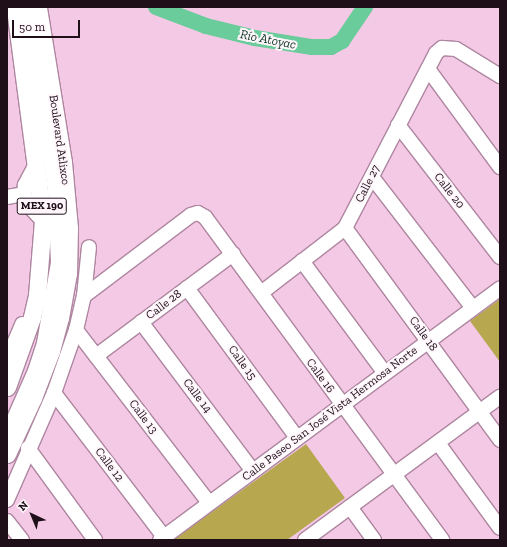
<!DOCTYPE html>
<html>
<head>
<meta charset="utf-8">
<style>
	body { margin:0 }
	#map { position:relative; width:507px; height:547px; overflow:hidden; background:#f4c9e5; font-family:"Zilla Slab",serif }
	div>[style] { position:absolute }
	.green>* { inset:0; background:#b7a850 }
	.river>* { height:16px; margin:-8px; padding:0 8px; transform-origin:8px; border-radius:8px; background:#69cc9a }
	.roads { filter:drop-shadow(1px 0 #ae86a0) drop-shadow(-1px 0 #ae86a0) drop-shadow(0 1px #ae86a0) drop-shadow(0 -1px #ae86a0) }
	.minor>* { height:14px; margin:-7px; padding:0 7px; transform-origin:7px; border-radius:7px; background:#fff }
	.major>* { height:17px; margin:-8.5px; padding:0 8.5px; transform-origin:8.5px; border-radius:8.5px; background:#fff }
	span { translate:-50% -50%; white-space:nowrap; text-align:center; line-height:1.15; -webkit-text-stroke:4px #fff6fb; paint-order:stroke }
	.shield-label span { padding:1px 3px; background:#fff6fb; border:1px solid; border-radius:3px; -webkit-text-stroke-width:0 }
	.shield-label { font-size:11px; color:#1e0f19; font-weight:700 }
	.street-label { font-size:12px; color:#1e0f19 }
	.water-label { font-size:13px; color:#0c3724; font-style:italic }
	.frame { position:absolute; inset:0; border:8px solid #1e0f19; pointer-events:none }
	.north { position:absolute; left:12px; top:495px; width:40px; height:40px; -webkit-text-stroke:3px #fff6fb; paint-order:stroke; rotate:316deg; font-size:11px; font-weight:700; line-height:16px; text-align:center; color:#1e0f19 }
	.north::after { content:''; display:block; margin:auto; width:14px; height:18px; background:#1e0f19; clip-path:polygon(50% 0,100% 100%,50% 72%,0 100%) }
	.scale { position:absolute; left:12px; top:20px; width:68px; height:18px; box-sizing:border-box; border:2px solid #1e0f19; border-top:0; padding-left:5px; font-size:12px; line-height:14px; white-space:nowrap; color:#1e0f19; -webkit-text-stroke:3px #fff6fb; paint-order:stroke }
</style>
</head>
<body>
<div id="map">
	<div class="green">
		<div style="clip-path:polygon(500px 299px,500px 362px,470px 321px)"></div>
		<div style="clip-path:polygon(306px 444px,345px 498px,287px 540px,173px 540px)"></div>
	</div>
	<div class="river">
		<div style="left:156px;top:7px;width:53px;rotate:20.8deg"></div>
		<div style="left:206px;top:26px;width:50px;rotate:13.8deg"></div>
		<div style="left:255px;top:38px;width:58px;rotate:9deg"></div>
		<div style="left:312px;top:47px;width:19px"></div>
		<div style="left:331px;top:47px;width:13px;rotate:-29deg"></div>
		<div style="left:342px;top:41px;width:41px;rotate:-55.9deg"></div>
	</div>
	<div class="roads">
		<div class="minor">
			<div style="left:428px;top:69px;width:122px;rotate:53.7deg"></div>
			<div style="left:398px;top:125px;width:167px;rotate:52.3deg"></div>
			<div style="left:36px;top:164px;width:24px;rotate:118deg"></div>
			<div style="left:25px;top:185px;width:9px;rotate:96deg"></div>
			<div style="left:24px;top:194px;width:12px;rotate:70deg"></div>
			<div style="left:28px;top:205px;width:22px;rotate:47deg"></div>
			<div style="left:372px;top:177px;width:165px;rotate:52.4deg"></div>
			<div style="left:7px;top:197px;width:17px;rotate:-10deg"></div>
			<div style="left:345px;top:228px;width:263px;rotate:53.8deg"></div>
			<div style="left:302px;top:261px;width:139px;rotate:53.5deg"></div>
			<div style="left:187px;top:288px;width:186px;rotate:53.7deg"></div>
			<div style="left:261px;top:293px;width:106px;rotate:-37.7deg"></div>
			<div style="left:345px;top:228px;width:197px;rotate:-62.5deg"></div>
			<div style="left:436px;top:53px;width:8px;rotate:-40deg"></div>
			<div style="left:442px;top:48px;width:14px;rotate:4deg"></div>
			<div style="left:456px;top:49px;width:52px;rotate:31.5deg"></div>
			<div style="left:84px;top:296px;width:134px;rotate:-37.1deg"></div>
			<div style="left:191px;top:215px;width:7px;rotate:-16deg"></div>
			<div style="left:198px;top:213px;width:8px;rotate:30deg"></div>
			<div style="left:205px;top:217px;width:401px;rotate:53.7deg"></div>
			<div style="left:141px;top:322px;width:186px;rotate:53.1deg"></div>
			<div style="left:76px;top:330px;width:218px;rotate:52.4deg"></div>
			<div style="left:96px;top:356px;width:171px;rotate:-36.7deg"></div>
			<div style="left:7px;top:360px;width:39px;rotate:-67deg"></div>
			<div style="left:54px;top:393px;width:181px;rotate:52.6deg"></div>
			<div style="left:7px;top:434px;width:69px;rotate:-66deg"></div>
			<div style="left:35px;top:371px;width:29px;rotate:-72deg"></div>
			<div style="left:44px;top:343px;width:81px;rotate:-80.1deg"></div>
			<div style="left:58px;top:263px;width:71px;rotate:-92.4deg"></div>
			<div style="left:55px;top:192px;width:187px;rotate:-98deg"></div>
			<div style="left:438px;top:443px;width:105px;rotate:53.9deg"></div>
			<div style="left:28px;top:448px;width:114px;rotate:53.9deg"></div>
			<div style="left:7px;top:500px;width:117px;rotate:-66.3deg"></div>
			<div style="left:54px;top:393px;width:67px;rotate:-70.8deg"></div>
			<div style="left:76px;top:330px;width:35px;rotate:-77deg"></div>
			<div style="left:84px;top:296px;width:49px;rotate:-84.2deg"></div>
			<div style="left:350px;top:507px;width:41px;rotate:54deg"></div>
			<div style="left:7px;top:521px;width:24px;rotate:52deg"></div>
			<div style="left:160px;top:540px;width:423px;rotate:-36.5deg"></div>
			<div style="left:305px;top:540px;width:242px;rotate:-36.3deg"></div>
		</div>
		<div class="major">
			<div style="left:7px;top:387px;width:74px;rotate:-70.3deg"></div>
			<div style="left:32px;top:317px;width:23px;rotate:-77deg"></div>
			<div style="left:37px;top:295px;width:74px;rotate:-85.4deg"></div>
			<div style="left:43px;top:221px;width:216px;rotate:-97.5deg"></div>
			<div style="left:7px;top:454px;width:62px;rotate:-65.1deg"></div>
			<div style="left:33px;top:398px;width:50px;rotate:-69deg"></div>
			<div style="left:51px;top:351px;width:34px;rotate:-75deg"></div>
			<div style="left:60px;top:318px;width:46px;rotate:-79.9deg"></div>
			<div style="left:68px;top:273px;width:45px;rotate:-88.7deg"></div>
			<div style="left:69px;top:228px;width:66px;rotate:-95.2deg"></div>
			<div style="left:63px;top:162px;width:157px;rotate:-99.2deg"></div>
		</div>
	</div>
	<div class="shield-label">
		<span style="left:42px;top:206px">MEX 190</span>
	</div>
	<div class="street-label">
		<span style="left:59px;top:140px;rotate:82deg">Boulevard Atlixco</span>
		<span style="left:368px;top:184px;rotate:-63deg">Calle 27</span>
		<span style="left:449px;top:191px;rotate:52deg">Calle 20</span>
		<span style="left:164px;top:305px;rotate:-37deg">Calle 28</span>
		<span style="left:423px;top:334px;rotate:54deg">Calle 18</span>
		<span style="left:242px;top:363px;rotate:54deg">Calle 15</span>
		<span style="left:320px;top:376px;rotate:54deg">Calle 16</span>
		<span style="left:197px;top:396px;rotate:53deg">Calle 14</span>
		<span style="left:330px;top:414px;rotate:-37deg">Calle Paseo San José Vista Hermosa Norte</span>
		<span style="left:143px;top:417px;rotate:53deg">Calle 13</span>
		<span style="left:109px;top:465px;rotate:53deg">Calle 12</span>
	</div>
	<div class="water-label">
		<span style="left:268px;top:40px;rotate:11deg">Río Atoyac</span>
	</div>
	<div class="frame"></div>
	<div class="north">N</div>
	<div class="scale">50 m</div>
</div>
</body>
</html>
